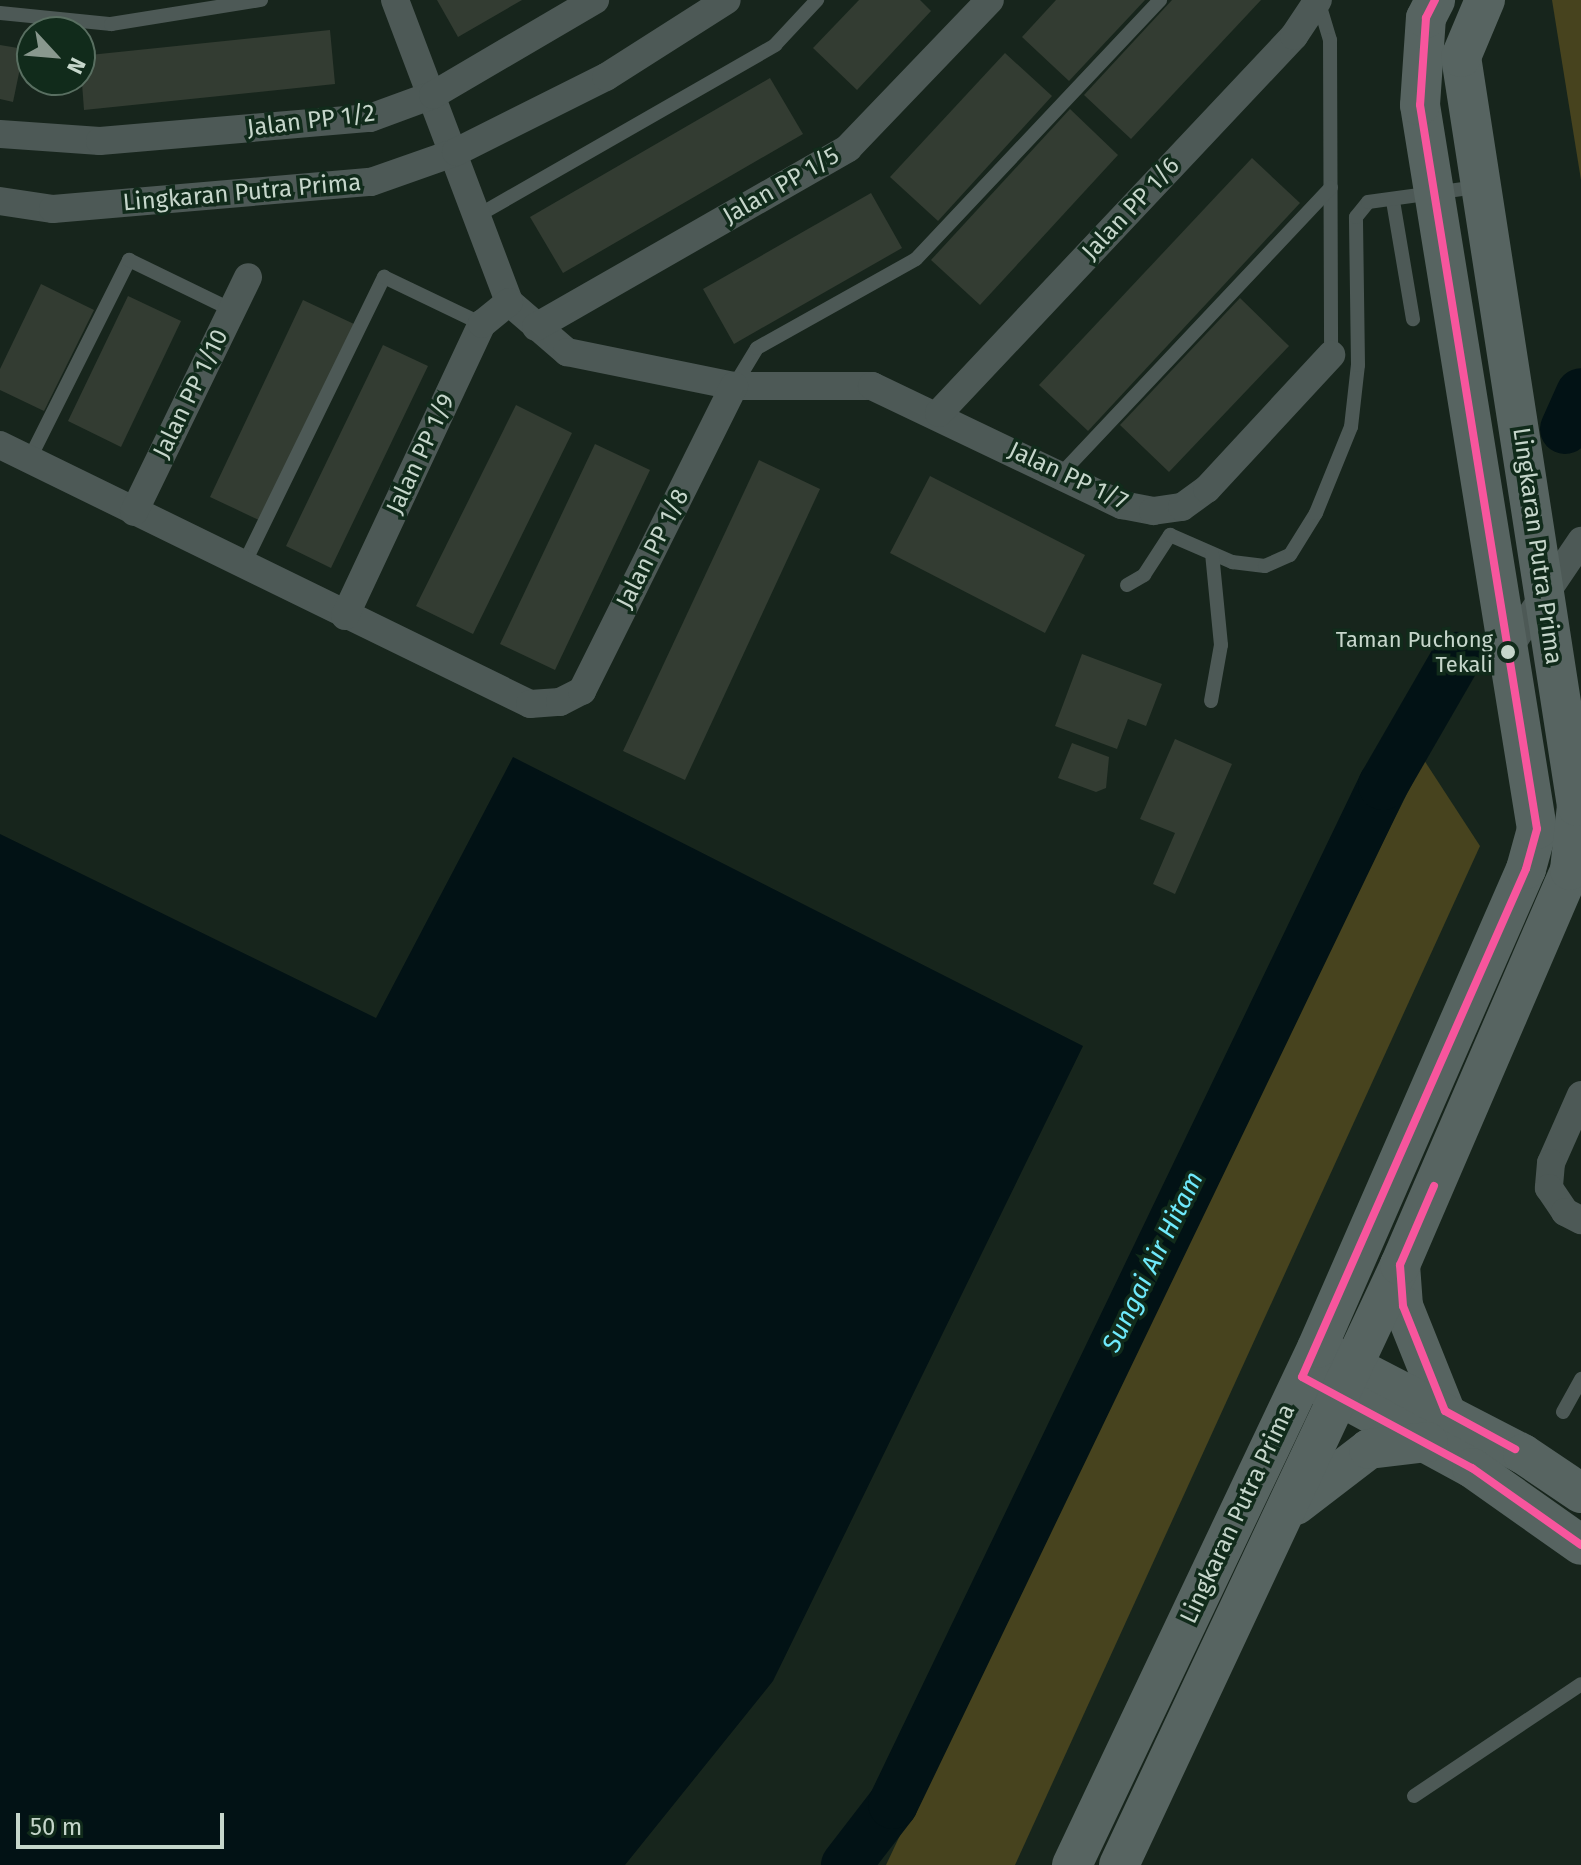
<!DOCTYPE html>
<html>
<head>
<meta charset="utf-8">
<style>
	body { margin:0 }
	#map { position:relative; width:1581px; height:1865px; overflow:hidden; background:#17251c; font-family:"Fira Sans",sans-serif }
	div>[style] { position:absolute }
	.green>* { inset:0; background:#47431e }
	.water>* { inset:0; background:#021215 }
	.river>* { height:50px; margin:-25px; padding:0 25px; transform-origin:25px; border-radius:25px; background:#021215 }
	.building>* { inset:0; background:#333c32 }
	.lane>* { height:14px; margin:-7px; padding:0 7px; transform-origin:7px; border-radius:7px; background:#4d5956 }
	.street>* { height:28px; margin:-14px; padding:0 14px; transform-origin:14px; border-radius:14px; background:#4d5956 }
	.secondary>* { height:40px; margin:-20px; padding:0 20px; transform-origin:20px; border-radius:20px; background:#576461 }
	.bus-1>* { height:8px; margin:-4px; padding:0 4px; transform-origin:4px; border-radius:4px; background:#f7559d }
	.dots>* { width:22px; height:22px; translate:-50% -50%; box-sizing:border-box; border:4px solid #112b1b; border-radius:50% }
	span { translate:-50% -50%; white-space:nowrap; text-align:center; line-height:1.15; -webkit-text-stroke:7px #112b1b; paint-order:stroke }
	.bus-label { font-size:22px; color:#c6d6cb }
	.right { translate:-100% -50%; text-align:right }
	.street-label { font-size:24px; color:#c6d6cb }
	.water-label { font-size:26px; color:#6feafc; font-style:italic }
	.north { position:absolute; left:16px; top:16px; width:80px; height:80px; box-sizing:border-box; background:#112b1b; border:2px solid #596f61; border-radius:50%; rotate:116deg; font-size:22px; font-weight:700; line-height:32px; text-align:center; color:#c6d6cb }
	.north::after { content:''; display:block; margin:auto; width:28px; height:36px; background:#89988e; clip-path:polygon(50% 0,100% 100%,50% 72%,0 100%) }
	.scale { position:absolute; left:16px; top:1813px; width:208px; height:36px; box-sizing:border-box; border:4px solid #c6d6cb; border-top:0; padding-left:10px; font-size:24px; line-height:28px; white-space:nowrap; color:#c6d6cb; -webkit-text-stroke:6px #112b1b; paint-order:stroke }
</style>
</head>
<body>
<div id="map">
	<div class="green">
		<div style="clip-path:polygon(1552px 0,1581px 0,1581px 180px)"></div>
		<div style="clip-path:polygon(1424px 760px,1480px 846px,1015px 1865px,886px 1865px,1142px 1323px)"></div>
	</div>
	<div class="water">
		<div style="clip-path:polygon(513px 757px,1083px 1046px,773px 1681px,625px 1865px,0 1865px,0 834px,376px 1018px)"></div>
	</div>
	<div class="river">
		<div style="left:1565px;top:429px;width:39px;rotate:-66deg"></div>
		<div style="left:846px;top:1865px;width:77px;rotate:-52.4deg"></div>
		<div style="left:893px;top:1804px;width:1131px;rotate:-64.32deg"></div>
		<div style="left:1383px;top:785px;width:148px;rotate:-60deg"></div>
	</div>
	<div class="building">
		<div style="clip-path:polygon(437px 0,522px 0,458px 37px)"></div>
		<div style="clip-path:polygon(859px 0,920px 0,931px 11px,857px 90px,813px 48px)"></div>
		<div style="clip-path:polygon(1056px 0,1145px 0,1069px 81px,1022px 37px)"></div>
		<div style="clip-path:polygon(1172px 0,1261px 0,1131px 139px,1084px 95px)"></div>
		<div style="clip-path:polygon(330px 30px,335px 84px,84px 110px,80px 56px)"></div>
		<div style="clip-path:polygon(0 45px,24px 49px,13px 102px,0 99px)"></div>
		<div style="clip-path:polygon(1005px 53px,1052px 96px,938px 221px,890px 177px)"></div>
		<div style="clip-path:polygon(770px 78px,803px 134px,563px 273px,530px 217px)"></div>
		<div style="clip-path:polygon(1070px 109px,1118px 155px,980px 305px,931px 260px)"></div>
		<div style="clip-path:polygon(1252px 158px,1300px 203px,1088px 431px,1039px 385px)"></div>
		<div style="clip-path:polygon(871px 193px,902px 248px,734px 344px,703px 289px)"></div>
		<div style="clip-path:polygon(41px 284px,94px 310px,44px 411px,0 390px,0 369px)"></div>
		<div style="clip-path:polygon(128px 296px,181px 321px,121px 447px,68px 421px)"></div>
		<div style="clip-path:polygon(1240px 298px,1289px 346px,1169px 472px,1120px 425px)"></div>
		<div style="clip-path:polygon(303px 300px,354px 324px,261px 521px,210px 497px)"></div>
		<div style="clip-path:polygon(383px 345px,428px 366px,331px 568px,286px 546px)"></div>
		<div style="clip-path:polygon(516px 405px,572px 433px,473px 634px,416px 606px)"></div>
		<div style="clip-path:polygon(595px 444px,650px 470px,555px 670px,500px 644px)"></div>
		<div style="clip-path:polygon(759px 460px,820px 489px,685px 780px,623px 751px)"></div>
		<div style="clip-path:polygon(930px 476px,1085px 555px,1045px 633px,890px 553px)"></div>
		<div style="clip-path:polygon(1082px 654px,1162px 684px,1146px 726px,1128px 719px,1117px 749px,1055px 726px)"></div>
		<div style="clip-path:polygon(1175px 739px,1232px 764px,1175px 894px,1153px 884px,1175px 833px,1140px 819px)"></div>
		<div style="clip-path:polygon(1072px 743px,1109px 757px,1106px 788px,1096px 792px,1058px 778px)"></div>
	</div>
	<div class="lane">
		<div style="left:1318px;top:0;width:42px;rotate:73.3deg"></div>
		<div style="left:1330px;top:40px;width:315px;rotate:89.8deg"></div>
		<div style="left:0;top:13px;width:112px;rotate:5.7deg"></div>
		<div style="left:111px;top:24px;width:152px;rotate:-9.1deg"></div>
		<div style="left:1393px;top:201px;width:120px;rotate:80.4deg"></div>
		<div style="left:477px;top:216px;width:344px;rotate:-29.8deg"></div>
		<div style="left:775px;top:45px;width:62px;rotate:-47deg"></div>
		<div style="left:734px;top:386px;width:44px;rotate:-58.8deg"></div>
		<div style="left:757px;top:348px;width:182px;rotate:-29.2deg"></div>
		<div style="left:916px;top:259px;width:356px;rotate:-46.7deg"></div>
		<div style="left:29px;top:460px;width:224px;rotate:-63.4deg"></div>
		<div style="left:129px;top:260px;width:114px;rotate:25.9deg"></div>
		<div style="left:1060px;top:475px;width:395px;rotate:-46.7deg"></div>
		<div style="left:243px;top:566px;width:322px;rotate:-64deg"></div>
		<div style="left:384px;top:277px;width:109px;rotate:25.6deg"></div>
		<div style="left:1127px;top:585px;width:20px;rotate:-30deg"></div>
		<div style="left:1144px;top:575px;width:48px;rotate:-57deg"></div>
		<div style="left:1170px;top:535px;width:68px;rotate:23.5deg"></div>
		<div style="left:1232px;top:562px;width:33px;rotate:7deg"></div>
		<div style="left:1265px;top:566px;width:27px;rotate:-24deg"></div>
		<div style="left:1290px;top:555px;width:49px;rotate:-58.2deg"></div>
		<div style="left:1316px;top:513px;width:93px;rotate:-67.9deg"></div>
		<div style="left:1351px;top:427px;width:62px;rotate:-83.6deg"></div>
		<div style="left:1358px;top:365px;width:148px;rotate:-90.8deg"></div>
		<div style="left:1356px;top:217px;width:19px;rotate:-51deg"></div>
		<div style="left:1368px;top:202px;width:111px;rotate:-7.8deg"></div>
		<div style="left:1211px;top:701px;width:57px;rotate:-79.9deg"></div>
		<div style="left:1221px;top:645px;width:91px;rotate:-95.6deg"></div>
		<div style="left:1563px;top:1412px;width:38px;rotate:-61deg"></div>
		<div style="left:1414px;top:1796px;width:201px;rotate:-33.8deg"></div>
	</div>
	<div class="street">
		<div style="left:395px;top:0;width:323px;rotate:69.3deg"></div>
		<div style="left:509px;top:302px;width:77px;rotate:40.8deg"></div>
		<div style="left:567px;top:352px;width:170px;rotate:11.5deg"></div>
		<div style="left:734px;top:386px;width:138px"></div>
		<div style="left:872px;top:386px;width:277px;rotate:25.5deg"></div>
		<div style="left:1122px;top:505px;width:32px;rotate:11deg"></div>
		<div style="left:1153px;top:511px;width:29px;rotate:-8deg"></div>
		<div style="left:1182px;top:507px;width:31px;rotate:-36deg"></div>
		<div style="left:1207px;top:489px;width:183px;rotate:-47.2deg"></div>
		<div style="left:0;top:134px;width:100px;rotate:4deg"></div>
		<div style="left:100px;top:141px;width:271px;rotate:-4.9deg"></div>
		<div style="left:370px;top:118px;width:67px;rotate:-20.1deg"></div>
		<div style="left:433px;top:95px;width:188px;rotate:-30.4deg"></div>
		<div style="left:0;top:201px;width:54px;rotate:8.6deg"></div>
		<div style="left:53px;top:209px;width:319px;rotate:-4.9deg"></div>
		<div style="left:371px;top:182px;width:90px;rotate:-19.4deg"></div>
		<div style="left:456px;top:152px;width:168px;rotate:-26.6deg"></div>
		<div style="left:606px;top:77px;width:143px;rotate:-32.5deg"></div>
		<div style="left:536px;top:327px;width:360px;rotate:-29.8deg"></div>
		<div style="left:848px;top:148px;width:205px;rotate:-46.2deg"></div>
		<div style="left:939px;top:413px;width:518px;rotate:-46.72deg"></div>
		<div style="left:1294px;top:36px;width:43px;rotate:-56.3deg"></div>
		<div style="left:0;top:445px;width:590px;rotate:26.04deg"></div>
		<div style="left:530px;top:704px;width:30px;rotate:-4deg"></div>
		<div style="left:560px;top:702px;width:25px;rotate:-27deg"></div>
		<div style="left:582px;top:691px;width:341px;rotate:-63.5deg"></div>
		<div style="left:134px;top:512px;width:261px;rotate:-64.1deg"></div>
		<div style="left:345px;top:616px;width:323px;rotate:-64.9deg"></div>
		<div style="left:482px;top:324px;width:35px;rotate:-39deg"></div>
		<div style="left:1510px;top:646px;width:127px;rotate:-55.9deg"></div>
		<div style="left:1581px;top:1095px;width:74px;rotate:113.8deg"></div>
		<div style="left:1551px;top:1163px;width:25px;rotate:95deg"></div>
		<div style="left:1549px;top:1188px;width:29px;rotate:56deg"></div>
		<div style="left:1565px;top:1212px;width:18px;rotate:27deg"></div>
	</div>
	<div class="secondary">
		<div style="left:1400px;top:1265px;width:41px;rotate:85.8deg"></div>
		<div style="left:1403px;top:1306px;width:113px;rotate:68.2deg"></div>
		<div style="left:1331px;top:1355px;width:216px;rotate:27.3deg"></div>
		<div style="left:1523px;top:1454px;width:70px;rotate:33.9deg"></div>
		<div style="left:1319px;top:1385px;width:174px;rotate:28.5deg"></div>
		<div style="left:1472px;top:1468px;width:133px;rotate:35.2deg"></div>
		<div style="left:1296px;top:1505px;width:92px;rotate:-37.5deg"></div>
		<div style="left:1369px;top:1449px;width:59px;rotate:-6.8deg"></div>
		<div style="left:1072px;top:1865px;width:572px;rotate:-64.64deg"></div>
		<div style="left:1317px;top:1348px;width:523px;rotate:-66.43deg"></div>
		<div style="left:1526px;top:869px;width:41px;rotate:-74.6deg"></div>
		<div style="left:1537px;top:829px;width:733px;rotate:-99.18deg"></div>
		<div style="left:1420px;top:105px;width:87px;rotate:-86.1deg"></div>
		<div style="left:1426px;top:18px;width:20px;rotate:-63deg"></div>
		<div style="left:1119px;top:1865px;width:663px;rotate:-64.9deg"></div>
		<div style="left:1400px;top:1265px;width:430px;rotate:-66.7deg"></div>
		<div style="left:1570px;top:870px;width:64px;rotate:-83.8deg"></div>
		<div style="left:1577px;top:806px;width:758px;rotate:-98.8deg"></div>
		<div style="left:1461px;top:57px;width:62px;rotate:-67.2deg"></div>
	</div>
	<div class="bus-1">
		<div style="left:1435px;top:0;width:20px;rotate:117deg"></div>
		<div style="left:1426px;top:18px;width:87px;rotate:93.9deg"></div>
		<div style="left:1420px;top:105px;width:733px;rotate:80.82deg"></div>
		<div style="left:1537px;top:829px;width:41px;rotate:105.4deg"></div>
		<div style="left:1526px;top:869px;width:555px;rotate:113.79deg"></div>
		<div style="left:1302px;top:1377px;width:193px;rotate:28.2deg"></div>
		<div style="left:1472px;top:1468px;width:133px;rotate:35.2deg"></div>
		<div style="left:1434px;top:1186px;width:86px;rotate:113.3deg"></div>
		<div style="left:1400px;top:1265px;width:41px;rotate:85.8deg"></div>
		<div style="left:1403px;top:1306px;width:113px;rotate:68.2deg"></div>
		<div style="left:1445px;top:1411px;width:80px;rotate:28.5deg"></div>
	</div>
	<div class="dots">
		<div style="left:1508px;top:652px;background:#c6d6cb"></div>
	</div>
	<div class="bus-label">
		<span class="right" style="left:1493px;top:652px">Taman Puchong<br>Tekali</span>
	</div>
	<div class="street-label">
		<span style="left:311px;top:121px;rotate:-7deg">Jalan PP 1/2</span>
		<span style="left:781px;top:186px;rotate:-30deg">Jalan PP 1/5</span>
		<span style="left:242px;top:193px;rotate:-5deg">Lingkaran Putra Prima</span>
		<span style="left:1131px;top:209px;rotate:-47deg">Jalan PP 1/6</span>
		<span style="left:191px;top:394px;rotate:-64deg">Jalan PP 1/10</span>
		<span style="left:421px;top:454px;rotate:-65deg">Jalan PP 1/9</span>
		<span style="left:1068px;top:476px;rotate:25deg">Jalan PP 1/7</span>
		<span style="left:1537px;top:546px;rotate:82deg">Lingkaran Putra Prima</span>
		<span style="left:653px;top:549px;rotate:-63deg">Jalan PP 1/8</span>
		<span style="left:1238px;top:1514px;rotate:-65deg">Lingkaran Putra Prima</span>
	</div>
	<div class="water-label">
		<span style="left:1153px;top:1262px;rotate:-64deg">Sungai Air Hitam</span>
	</div>
	<div class="north">N</div>
	<div class="scale">50 m</div>
</div>
</body>
</html>
